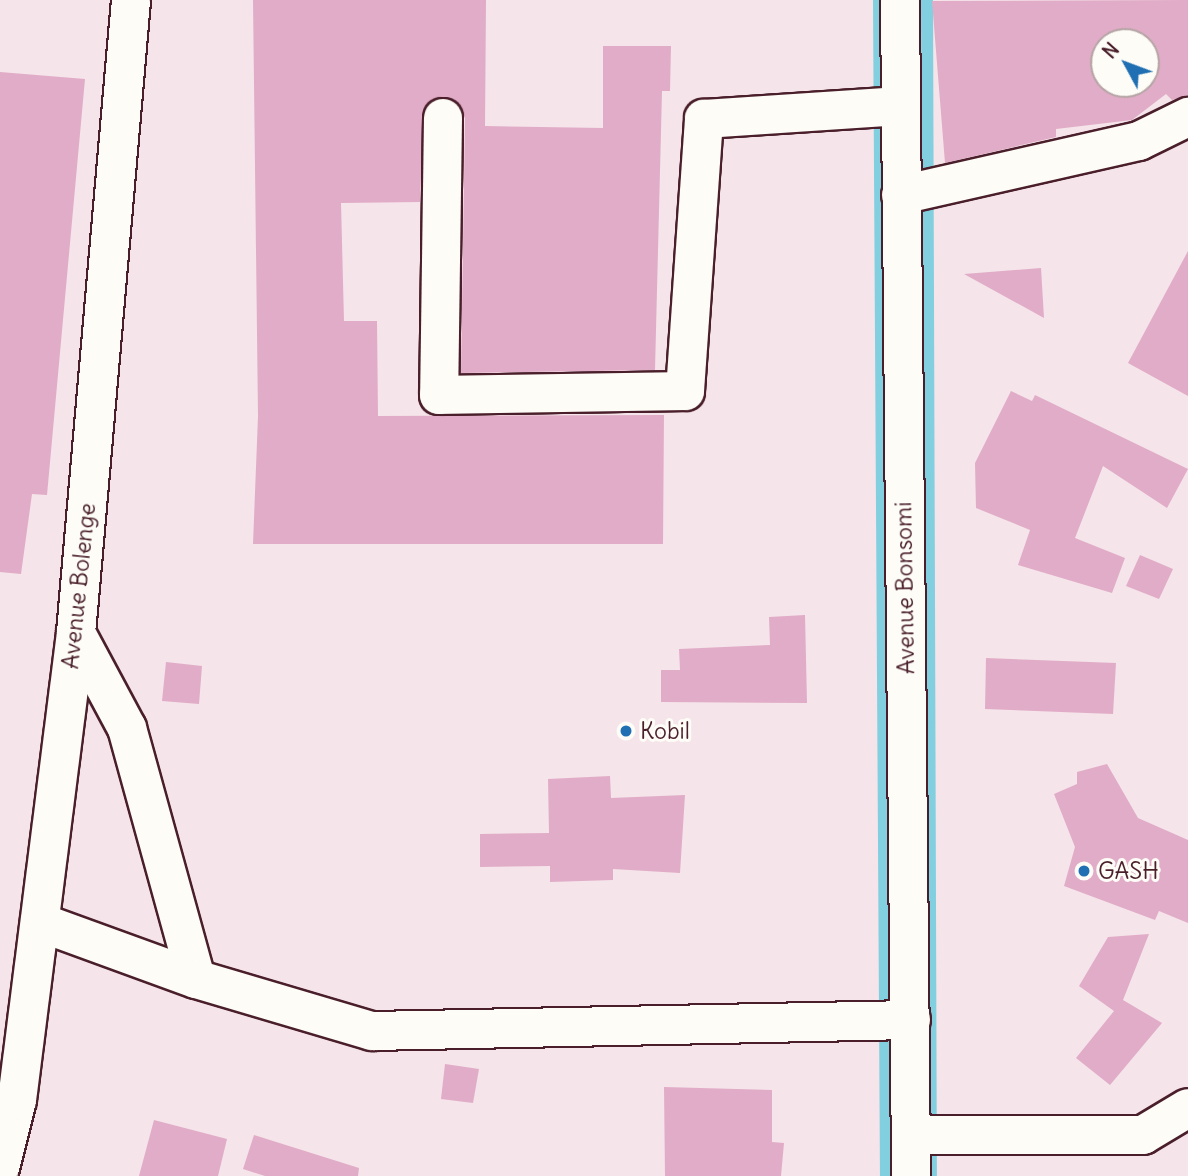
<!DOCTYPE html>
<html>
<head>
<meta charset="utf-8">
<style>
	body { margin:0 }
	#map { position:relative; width:1188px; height:1176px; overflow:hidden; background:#f5e4e9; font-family:Delius,sans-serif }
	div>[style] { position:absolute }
	.stream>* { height:12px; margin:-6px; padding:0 6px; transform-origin:6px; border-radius:6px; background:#82cfe0 }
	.building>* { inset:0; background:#e1acc7 }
	.roads { filter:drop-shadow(2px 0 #4a1f2b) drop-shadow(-2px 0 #4a1f2b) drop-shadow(0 2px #4a1f2b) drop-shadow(0 -2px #4a1f2b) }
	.minor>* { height:38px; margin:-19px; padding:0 19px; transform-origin:19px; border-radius:19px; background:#fdfcf7 }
	.major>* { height:38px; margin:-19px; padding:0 19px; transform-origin:19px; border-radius:19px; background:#fdfcf7 }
	.dots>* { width:19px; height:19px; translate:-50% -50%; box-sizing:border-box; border:4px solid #fdfcf7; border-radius:50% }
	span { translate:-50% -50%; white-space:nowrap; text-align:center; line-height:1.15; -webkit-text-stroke:6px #fdfcf7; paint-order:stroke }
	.street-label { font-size:23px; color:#4a1f2b }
	.poi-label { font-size:23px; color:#4a1f2b }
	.left { translate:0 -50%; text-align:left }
	.north { position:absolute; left:1090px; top:28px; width:70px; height:70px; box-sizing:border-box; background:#fdfcf7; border:2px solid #b5a4a5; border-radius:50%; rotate:311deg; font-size:19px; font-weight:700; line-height:28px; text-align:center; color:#4a1f2b }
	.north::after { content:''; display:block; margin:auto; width:24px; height:32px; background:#1f6fb2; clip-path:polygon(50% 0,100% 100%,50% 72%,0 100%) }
</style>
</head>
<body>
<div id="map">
	<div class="stream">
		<div style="left:879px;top:0;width:1176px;rotate:89.66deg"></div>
		<div style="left:927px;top:0;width:1176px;rotate:89.81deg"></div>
	</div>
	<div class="building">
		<div style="clip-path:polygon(253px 0,486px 0,485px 126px,603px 128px,603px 46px,671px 46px,670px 91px,662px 91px,655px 370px,461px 373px,465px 118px,454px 99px,433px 99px,424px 107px,420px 202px,341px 203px,344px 321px,377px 321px,378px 416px,664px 415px,663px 544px,253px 544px,258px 416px)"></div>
		<div style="clip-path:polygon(evenodd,1188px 0,1188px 95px,1172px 100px,1166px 94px,1132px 120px,1056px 129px,1056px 137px,945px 163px,932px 1px,1188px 0,1104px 42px,1146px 42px,1146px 84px,1104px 84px,1104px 42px)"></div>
		<div style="clip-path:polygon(0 72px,85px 79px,47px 495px,32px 494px,21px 574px,0 572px)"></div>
		<div style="clip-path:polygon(1188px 251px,1188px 396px,1128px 363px)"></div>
		<div style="clip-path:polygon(1041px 268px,1044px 318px,964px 274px)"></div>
		<div style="clip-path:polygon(1011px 391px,1032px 401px,1035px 395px,1188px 469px,1167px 508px,1103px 466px,1075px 538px,1125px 558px,1112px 593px,1018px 565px,1030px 530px,976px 508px,975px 463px)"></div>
		<div style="clip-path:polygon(1140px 555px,1173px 569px,1159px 599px,1126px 586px)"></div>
		<div style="clip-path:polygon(805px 615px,807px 703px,661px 702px,661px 670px,680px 670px,679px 649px,770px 645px,769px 617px)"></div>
		<div style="clip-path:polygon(986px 658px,1116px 663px,1113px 714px,985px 709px)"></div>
		<div style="clip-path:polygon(166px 662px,202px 666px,199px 704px,162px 701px)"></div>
		<div style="clip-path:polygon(1107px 764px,1138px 818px,1188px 840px,1188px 923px,1159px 911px,1155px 920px,1064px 886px,1075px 847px,1054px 794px,1077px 784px,1077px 772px)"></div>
		<div style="clip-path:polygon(610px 776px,611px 798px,685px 795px,680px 873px,613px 869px,613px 880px,550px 882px,550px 866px,480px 867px,480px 834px,549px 833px,548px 779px)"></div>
		<div style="clip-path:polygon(1149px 934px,1123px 1000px,1162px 1023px,1110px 1085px,1076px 1058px,1114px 1011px,1079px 986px,1108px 937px)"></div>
		<div style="clip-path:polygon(445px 1064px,479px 1069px,473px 1103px,441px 1099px)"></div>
		<div style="clip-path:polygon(664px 1087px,772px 1090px,772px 1142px,784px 1143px,781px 1176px,665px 1176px)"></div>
		<div style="clip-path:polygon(154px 1120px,227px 1139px,218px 1176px,139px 1176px)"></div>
		<div style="clip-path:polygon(254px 1135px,359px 1168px,358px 1176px,265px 1176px,243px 1169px)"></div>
	</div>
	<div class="roads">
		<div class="minor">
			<div style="left:443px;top:118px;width:277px;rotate:90.8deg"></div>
			<div style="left:439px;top:395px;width:246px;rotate:-0.9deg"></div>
			<div style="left:685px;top:391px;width:273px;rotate:-86deg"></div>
			<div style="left:704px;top:119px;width:197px;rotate:-3.8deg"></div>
			<div style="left:901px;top:195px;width:244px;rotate:-12.8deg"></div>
			<div style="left:1139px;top:141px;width:55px;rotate:-26.1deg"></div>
			<div style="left:76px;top:633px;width:108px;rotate:61.8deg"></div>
			<div style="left:127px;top:728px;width:260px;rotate:74.6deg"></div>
			<div style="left:42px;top:923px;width:164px;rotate:20deg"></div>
			<div style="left:196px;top:979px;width:184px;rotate:16.5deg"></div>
			<div style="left:372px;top:1031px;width:539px;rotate:-1.17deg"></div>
			<div style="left:912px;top:1135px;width:231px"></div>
			<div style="left:1143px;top:1135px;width:52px;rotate:-31deg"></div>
			<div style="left:0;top:1168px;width:70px;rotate:-76deg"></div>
			<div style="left:17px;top:1100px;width:471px;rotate:-82.8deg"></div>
			<div style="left:76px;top:633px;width:635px;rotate:-85.03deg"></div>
		</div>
		<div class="major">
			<div style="left:900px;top:0;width:1176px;rotate:89.46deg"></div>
		</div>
	</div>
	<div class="dots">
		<div style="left:626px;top:731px;background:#1f6fb2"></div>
		<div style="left:1084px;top:871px;background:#1f6fb2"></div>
	</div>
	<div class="street-label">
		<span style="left:79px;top:586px;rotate:-84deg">Avenue Bolenge</span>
		<span style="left:905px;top:588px;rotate:-91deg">Avenue Bonsomi</span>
	</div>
	<div class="poi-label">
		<span class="left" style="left:640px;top:731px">Kobil</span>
		<span class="left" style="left:1098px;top:871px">GASH</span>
	</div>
	<div class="north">N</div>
</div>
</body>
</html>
